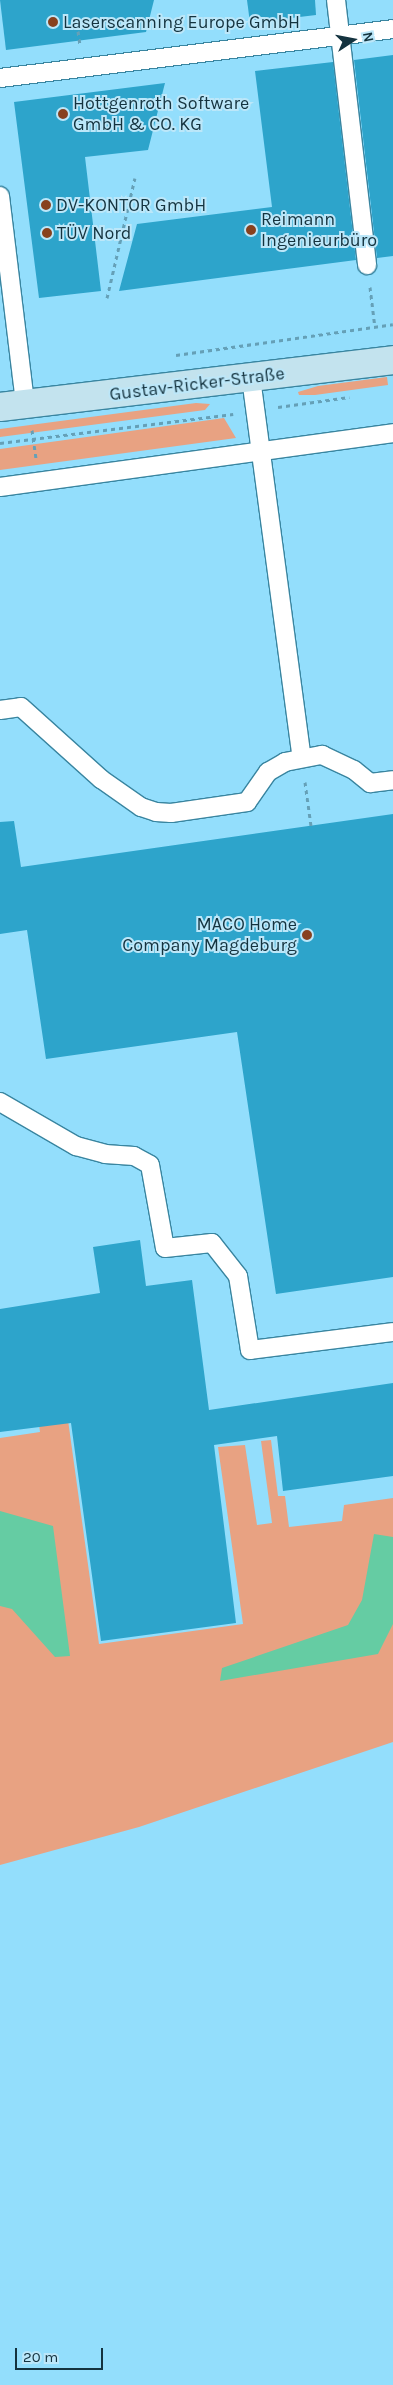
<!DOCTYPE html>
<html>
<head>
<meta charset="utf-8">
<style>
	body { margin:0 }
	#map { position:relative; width:393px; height:2385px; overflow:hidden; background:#93defc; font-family:Karla,sans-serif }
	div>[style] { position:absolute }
	.green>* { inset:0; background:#e8a282 }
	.water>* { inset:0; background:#65cca3 }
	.building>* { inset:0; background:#2da4cb }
	.path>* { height:3px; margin-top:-1.5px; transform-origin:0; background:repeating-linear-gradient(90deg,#65a0b7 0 4px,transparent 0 8px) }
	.roads { filter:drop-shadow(1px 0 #3985a0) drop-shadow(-1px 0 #3985a0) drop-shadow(0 1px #3985a0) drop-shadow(0 -1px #3985a0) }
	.lane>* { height:18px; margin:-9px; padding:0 9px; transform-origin:9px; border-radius:9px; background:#fff }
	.secondary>* { height:28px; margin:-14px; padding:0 14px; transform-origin:14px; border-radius:14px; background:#c3e3ee }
	.dots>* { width:14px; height:14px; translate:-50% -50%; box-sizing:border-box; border:2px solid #bce7f9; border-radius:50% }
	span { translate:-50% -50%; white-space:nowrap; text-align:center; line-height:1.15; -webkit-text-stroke:4px #bce7f9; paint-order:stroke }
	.poi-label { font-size:18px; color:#14333f }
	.left { translate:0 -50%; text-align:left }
	.right { translate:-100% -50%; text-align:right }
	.street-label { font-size:18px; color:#14333f }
	.north { position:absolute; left:328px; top:15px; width:50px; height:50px; -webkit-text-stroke:4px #bce7f9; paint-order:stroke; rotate:79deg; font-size:14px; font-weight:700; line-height:20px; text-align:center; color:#14333f }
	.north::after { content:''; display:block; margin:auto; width:18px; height:22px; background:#14333f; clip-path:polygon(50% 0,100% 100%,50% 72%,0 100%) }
	.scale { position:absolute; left:15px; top:2348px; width:88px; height:22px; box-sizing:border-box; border:2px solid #14333f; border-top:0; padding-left:6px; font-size:15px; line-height:18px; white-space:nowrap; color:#14333f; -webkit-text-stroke:4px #bce7f9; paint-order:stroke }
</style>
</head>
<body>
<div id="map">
	<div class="green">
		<div style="clip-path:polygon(387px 377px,388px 385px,315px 395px,299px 395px,298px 392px,318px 386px)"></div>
		<div style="clip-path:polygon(196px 403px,210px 404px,205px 410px,0 437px,0 429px)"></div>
		<div style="clip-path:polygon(224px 418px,236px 438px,0 470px,0 449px)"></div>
		<div style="clip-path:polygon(55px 1326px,99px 1644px,243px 1624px,218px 1447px,245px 1445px,257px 1525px,272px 1523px,261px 1441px,271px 1440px,278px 1496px,285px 1496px,289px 1527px,342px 1521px,344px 1505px,393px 1498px,393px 1742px,139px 1827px,0 1865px,0 1438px,40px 1432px,26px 1329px)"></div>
	</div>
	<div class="water">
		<div style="clip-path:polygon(0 1511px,53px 1526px,70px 1656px,55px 1657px,12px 1609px,0 1606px)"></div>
		<div style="clip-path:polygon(374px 1534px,393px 1537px,393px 1624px,378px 1654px,220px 1681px,222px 1668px,348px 1625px,362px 1600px)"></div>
	</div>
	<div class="building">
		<div style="clip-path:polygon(0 0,154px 0,146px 32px,6px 50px)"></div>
		<div style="clip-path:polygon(247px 0,315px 0,316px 15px,250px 23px)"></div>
		<div style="clip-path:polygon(393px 55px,393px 256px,377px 258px,354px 60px)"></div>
		<div style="clip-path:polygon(333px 62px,356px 260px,119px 291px,137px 224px,272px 207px,255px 71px)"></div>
		<div style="clip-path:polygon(165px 83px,148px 150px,85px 157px,101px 291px,39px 298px,14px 102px)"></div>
		<div style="clip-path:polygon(393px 814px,393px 1277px,276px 1294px,237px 1032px,46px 1059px,27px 930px,0 934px,0 822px,14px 821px,21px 867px)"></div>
		<div style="clip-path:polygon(140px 1240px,146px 1286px,192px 1280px,209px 1410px,393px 1383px,393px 1476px,283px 1491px,277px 1436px,214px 1445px,236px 1623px,101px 1641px,71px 1423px,0 1432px,0 1309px,100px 1293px,93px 1247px)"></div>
	</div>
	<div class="path">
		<div style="left:78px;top:31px;width:14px;rotate:82deg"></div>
		<div style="left:370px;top:287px;width:39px;rotate:83deg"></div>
		<div style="left:107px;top:298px;width:123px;rotate:-76.9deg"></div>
		<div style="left:176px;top:355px;width:219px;rotate:-8.1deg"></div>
		<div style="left:278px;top:407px;width:72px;rotate:-8deg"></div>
		<div style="left:32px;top:430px;width:29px;rotate:82deg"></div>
		<div style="left:0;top:443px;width:235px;rotate:-7.1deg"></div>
		<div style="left:305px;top:782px;width:44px;rotate:82.2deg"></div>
	</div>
	<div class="roads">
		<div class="lane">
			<div style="left:336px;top:0;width:267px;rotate:83.3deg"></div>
			<div style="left:0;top:78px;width:396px;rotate:-7.1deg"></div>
			<div style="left:0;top:196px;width:209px;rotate:83.1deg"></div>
			<div style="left:251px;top:378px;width:383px;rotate:82.4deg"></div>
			<div style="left:0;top:487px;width:397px;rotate:-7.8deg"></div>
			<div style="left:0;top:710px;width:21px;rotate:-8deg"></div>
			<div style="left:21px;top:707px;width:108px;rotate:42deg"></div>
			<div style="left:101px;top:779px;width:49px;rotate:35deg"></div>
			<div style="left:141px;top:807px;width:16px;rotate:18deg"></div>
			<div style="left:156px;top:812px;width:15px;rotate:4deg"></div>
			<div style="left:171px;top:813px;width:77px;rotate:-8.2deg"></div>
			<div style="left:247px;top:802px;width:37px;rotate:-55deg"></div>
			<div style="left:268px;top:772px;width:20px;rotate:-30deg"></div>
			<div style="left:285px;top:762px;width:38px;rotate:-11deg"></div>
			<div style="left:322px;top:755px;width:35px;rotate:25deg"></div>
			<div style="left:354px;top:770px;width:21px;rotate:39deg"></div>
			<div style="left:370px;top:783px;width:23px;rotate:-7deg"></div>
			<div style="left:0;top:1102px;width:88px;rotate:30.1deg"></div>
			<div style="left:76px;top:1146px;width:30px;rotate:15deg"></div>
			<div style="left:105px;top:1154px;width:29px;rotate:4deg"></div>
			<div style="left:134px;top:1156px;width:18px;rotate:29deg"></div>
			<div style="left:150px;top:1165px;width:84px;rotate:79.8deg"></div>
			<div style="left:165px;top:1248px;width:47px;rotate:-6.1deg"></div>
			<div style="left:212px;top:1243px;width:42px;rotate:51.8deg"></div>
			<div style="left:238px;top:1276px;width:75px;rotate:80.8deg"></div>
			<div style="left:250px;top:1350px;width:144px;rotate:-7.2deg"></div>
		</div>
		<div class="secondary">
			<div style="left:0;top:407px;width:396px;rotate:-6.8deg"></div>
		</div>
	</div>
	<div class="dots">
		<div style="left:53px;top:22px;background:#88411e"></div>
		<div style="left:63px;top:114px;background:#88411e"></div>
		<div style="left:46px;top:205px;background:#88411e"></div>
		<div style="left:251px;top:230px;background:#88411e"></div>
		<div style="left:47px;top:233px;background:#88411e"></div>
		<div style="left:307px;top:935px;background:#88411e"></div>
	</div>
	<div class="poi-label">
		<span class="left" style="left:63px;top:22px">Laserscanning Europe GmbH</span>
		<span class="left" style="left:73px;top:114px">Hottgenroth Software<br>GmbH &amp; CO. KG</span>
		<span class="left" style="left:56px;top:205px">DV-KONTOR GmbH</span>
		<span class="left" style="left:261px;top:230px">Reimann<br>Ingenieurbüro</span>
		<span class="left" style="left:57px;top:233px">TÜV Nord</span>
		<span class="right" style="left:297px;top:935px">MACO Home<br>Company Magdeburg</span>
	</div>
	<div class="street-label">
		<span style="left:197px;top:384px;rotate:-7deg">Gustav-Ricker-Straße</span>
	</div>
	<div class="north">N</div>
	<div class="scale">20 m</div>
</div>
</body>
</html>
